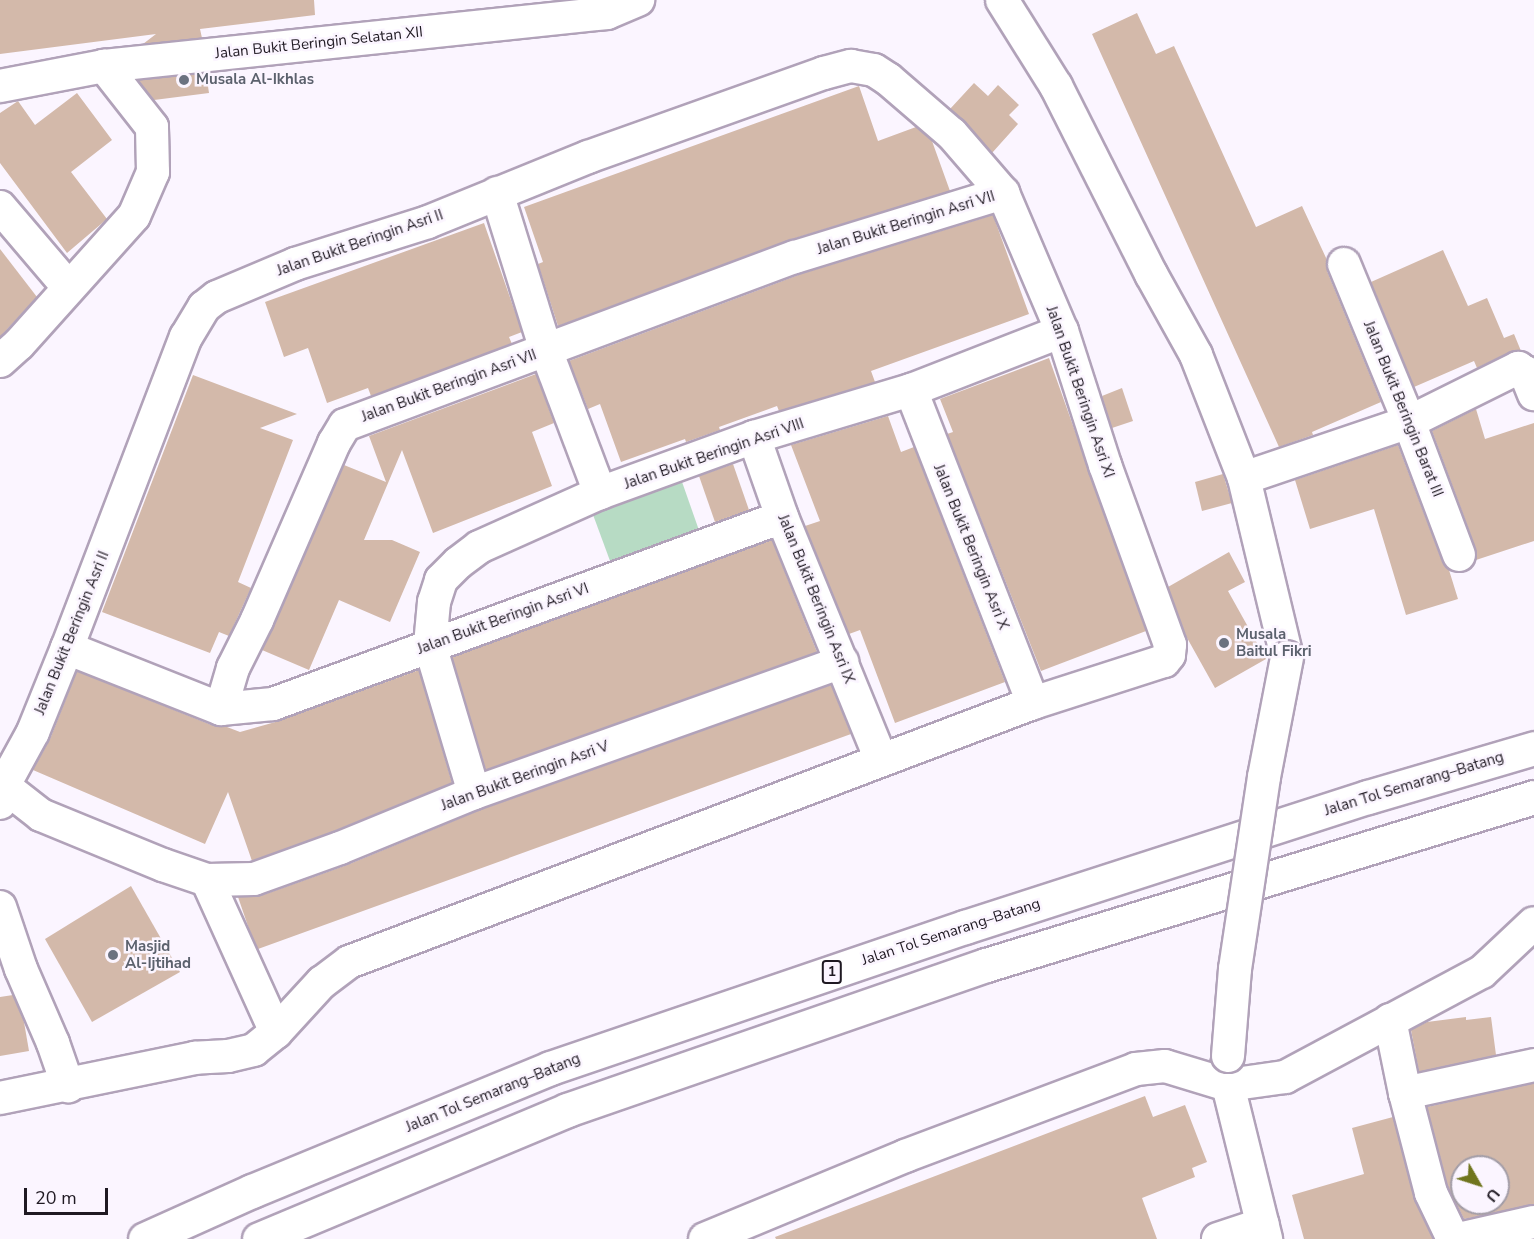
<!DOCTYPE html>
<html>
<head>
<meta charset="utf-8">
<style>
	body { margin:0 }
	#map { position:relative; width:1534px; height:1239px; overflow:hidden; background:#fbf5ff; font-family:"Nunito Sans",sans-serif }
	div>[style] { position:absolute }
	.green>* { inset:0; background:#b7dbc4 }
	.building>* { inset:0; background:#d3b9aa }
	.roads { filter:drop-shadow(2px 0 #b1a2b9) drop-shadow(-2px 0 #b1a2b9) drop-shadow(0 2px #b1a2b9) drop-shadow(0 -2px #b1a2b9) }
	.minor>* { height:32px; margin:-16px; padding:0 16px; transform-origin:16px; border-radius:16px; background:#fff }
	.motorway>* { height:33px; margin:-16.5px; padding:0 16.5px; transform-origin:16.5px; border-radius:16.5px; background:#fff }
	.bridges { filter:drop-shadow(2px 0 #b1a2b9) drop-shadow(-2px 0 #b1a2b9) drop-shadow(0 2px #b1a2b9) drop-shadow(0 -2px #b1a2b9) }
	.minor-bridge>* { height:32px; margin:-16px; padding:0 16px; transform-origin:16px; border-radius:16px; background:#fff }
	.dots>* { width:16px; height:16px; translate:-50% -50%; box-sizing:border-box; border:3px solid #fbf5ff; border-radius:50% }
	span { translate:-50% -50%; white-space:nowrap; text-align:center; line-height:1.15; -webkit-text-stroke:5px #fbf5ff; paint-order:stroke }
	.shield-label span { padding:2px 4px; background:#fbf5ff; border:2px solid; border-radius:4px; -webkit-text-stroke-width:0 }
	.shield-label { font-size:14px; color:#1f1922; font-weight:700 }
	.street-label { font-size:15px; color:#1f1922 }
	.worship-label { font-size:15px; color:#5b616d; font-weight:700 }
	.left { translate:0 -50%; text-align:left }
	.north { position:absolute; left:1450px; top:1155px; width:60px; height:60px; box-sizing:border-box; background:#fbf5ff; border:2px solid #a39da7; border-radius:50%; rotate:129deg; font-size:16px; font-weight:700; line-height:24px; text-align:center; color:#1f1922 }
	.north::after { content:''; display:block; margin:auto; width:21px; height:27px; background:#70751e; clip-path:polygon(50% 0,100% 100%,50% 72%,0 100%) }
	.scale { position:absolute; left:24px; top:1188px; width:84px; height:27px; box-sizing:border-box; border:3px solid #1f1922; border-top:0; padding-left:8px; font-size:18px; line-height:21px; white-space:nowrap; color:#1f1922; -webkit-text-stroke:4px #fbf5ff; paint-order:stroke }
</style>
</head>
<body>
<div id="map">
	<div class="green">
		<div style="clip-path:polygon(681px 479px,701px 536px,613px 569px,592px 512px)"></div>
	</div>
	<div class="building">
		<div style="clip-path:polygon(0 0,314px 0,315px 15px,200px 29px,202px 38px,143px 44px,156px 34px,0 54px)"></div>
		<div style="clip-path:polygon(1137px 13px,1156px 54px,1174px 46px,1256px 227px,1302px 206px,1327px 260px,1327px 271px,1381px 402px,1312px 432px,1313px 435px,1279px 447px,1092px 34px)"></div>
		<div style="clip-path:polygon(206px 73px,209px 93px,154px 100px,138px 80px)"></div>
		<div style="clip-path:polygon(974px 83px,988px 96px,998px 85px,1019px 105px,1009px 115px,1018px 124px,992px 153px,950px 109px)"></div>
		<div style="clip-path:polygon(859px 86px,878px 141px,916px 127px,932px 141px,950px 191px,789px 240px,558px 326px,538px 264px,543px 262px,524px 207px)"></div>
		<div style="clip-path:polygon(77px 93px,112px 140px,71px 172px,107px 219px,67px 253px,0 163px,0 113px,18px 101px,35px 125px)"></div>
		<div style="clip-path:polygon(993px 215px,1029px 314px,871px 371px,875px 382px,779px 411px,777px 406px,719px 427px,720px 430px,686px 442px,685px 439px,621px 462px,600px 404px,588px 409px,569px 361px,801px 274px)"></div>
		<div style="clip-path:polygon(484px 223px,522px 332px,509px 337px,512px 344px,371px 396px,368px 388px,327px 403px,308px 348px,284px 357px,265px 302px)"></div>
		<div style="clip-path:polygon(0 249px,37px 297px,0 337px)"></div>
		<div style="clip-path:polygon(1443px 250px,1468px 306px,1487px 298px,1504px 338px,1514px 334px,1521px 351px,1510px 352px,1477px 368px,1474px 361px,1414px 387px,1371px 282px)"></div>
		<div style="clip-path:polygon(1049px 358px,1146px 631px,1041px 671px,947px 434px,953px 432px,940px 399px)"></div>
		<div style="clip-path:polygon(536px 374px,554px 423px,532px 432px,552px 486px,433px 533px,402px 450px,364px 540px,392px 540px,420px 552px,390px 622px,339px 600px,309px 670px,262px 650px,344px 465px,386px 482px,369px 436px)"></div>
		<div style="clip-path:polygon(193px 375px,297px 414px,260px 428px,293px 440px,238px 582px,251px 588px,229px 636px,219px 632px,210px 653px,102px 612px)"></div>
		<div style="clip-path:polygon(1122px 388px,1133px 421px,1112px 428px,1102px 396px)"></div>
		<div style="clip-path:polygon(1476px 409px,1485px 439px,1534px 423px,1534px 541px,1476px 560px,1476px 549px,1432px 431px)"></div>
		<div style="clip-path:polygon(888px 416px,901px 452px,914px 447px,1005px 682px,895px 723px,860px 630px,849px 634px,805px 526px,820px 521px,791px 445px)"></div>
		<div style="clip-path:polygon(1398px 445px,1442px 561px,1449px 570px,1458px 599px,1406px 615px,1374px 509px,1310px 529px,1295px 480px)"></div>
		<div style="clip-path:polygon(733px 464px,749px 510px,715px 522px,699px 476px)"></div>
		<div style="clip-path:polygon(1223px 474px,1232px 503px,1202px 511px,1195px 482px)"></div>
		<div style="clip-path:polygon(772px 540px,817px 652px,486px 770px,452px 657px)"></div>
		<div style="clip-path:polygon(1229px 552px,1245px 582px,1228px 591px,1266px 659px,1215px 688px,1186px 636px,1168px 587px)"></div>
		<div style="clip-path:polygon(419px 670px,452px 783px,334px 831px,252px 861px,228px 792px,205px 844px,33px 770px,50px 739px,77px 671px,214px 726px,227px 727px,240px 732px,279px 721px)"></div>
		<div style="clip-path:polygon(831px 685px,851px 734px,258px 949px,249px 929px,238px 897px,260px 896px,347px 865px,480px 810px)"></div>
		<div style="clip-path:polygon(131px 886px,180px 972px,92px 1022px,45px 939px)"></div>
		<div style="clip-path:polygon(13px 995px,24px 1022px,29px 1051px,0 1056px,0 997px)"></div>
		<div style="clip-path:polygon(1466px 1017px,1466px 1020px,1491px 1017px,1496px 1055px,1419px 1072px,1411px 1030px,1427px 1022px)"></div>
		<div style="clip-path:polygon(evenodd,1534px 1083px,1534px 1205px,1464px 1219px,1448px 1187px,1427px 1107px,1534px 1083px,1462px 1167px,1498px 1167px,1498px 1203px,1462px 1203px,1462px 1167px)"></div>
		<div style="clip-path:polygon(1145px 1096px,1153px 1117px,1185px 1105px,1207px 1162px,1192px 1168px,1195px 1177px,1142px 1198px,1157px 1239px,776px 1239px,775px 1237px)"></div>
		<div style="clip-path:polygon(1393px 1117px,1414px 1198px,1433px 1239px,1304px 1239px,1292px 1195px,1364px 1174px,1352px 1128px)"></div>
	</div>
	<div class="roads">
		<div class="minor">
			<div style="left:1002px;top:0;width:102px;rotate:57.9deg"></div>
			<div style="left:1056px;top:86px;width:211px;rotate:63.2deg"></div>
			<div style="left:1151px;top:274px;width:93px;rotate:60.9deg"></div>
			<div style="left:1196px;top:355px;width:132px;rotate:68.7deg"></div>
			<div style="left:1244px;top:478px;width:184px;rotate:76.5deg"></div>
			<div style="left:0;top:86px;width:106px;rotate:-10.9deg"></div>
			<div style="left:104px;top:66px;width:506px;rotate:-6.01deg"></div>
			<div style="left:607px;top:13px;width:34px;rotate:-23deg"></div>
			<div style="left:497px;top:193px;width:164px;rotate:72.7deg"></div>
			<div style="left:546px;top:350px;width:153px;rotate:69.3deg"></div>
			<div style="left:0;top:207px;width:106px;rotate:49.6deg"></div>
			<div style="left:1344px;top:264px;width:171px;rotate:67.6deg"></div>
			<div style="left:1409px;top:422px;width:142px;rotate:69.4deg"></div>
			<div style="left:0;top:361px;width:25px;rotate:-42deg"></div>
			<div style="left:19px;top:344px;width:172px;rotate:-48.1deg"></div>
			<div style="left:134px;top:216px;width:48px;rotate:-66.6deg"></div>
			<div style="left:153px;top:172px;width:45px;rotate:-91.3deg"></div>
			<div style="left:152px;top:127px;width:78px;rotate:-128.2deg"></div>
			<div style="left:911px;top:390px;width:336px;rotate:68.7deg"></div>
			<div style="left:754px;top:437px;width:85px;rotate:70.7deg"></div>
			<div style="left:782px;top:517px;width:262px;rotate:67.8deg"></div>
			<div style="left:1244px;top:478px;width:174px;rotate:-18.7deg"></div>
			<div style="left:1409px;top:422px;width:122px;rotate:-26.4deg"></div>
			<div style="left:1518px;top:368px;width:8px;rotate:30deg"></div>
			<div style="left:1525px;top:372px;width:24px;rotate:68deg"></div>
			<div style="left:67px;top:648px;width:166px;rotate:21.6deg"></div>
			<div style="left:221px;top:709px;width:43px;rotate:-73.7deg"></div>
			<div style="left:233px;top:668px;width:54px;rotate:-63.4deg"></div>
			<div style="left:257px;top:620px;width:193px;rotate:-66.5deg"></div>
			<div style="left:334px;top:443px;width:21px;rotate:-59deg"></div>
			<div style="left:345px;top:425px;width:480px;rotate:-20.5deg"></div>
			<div style="left:795px;top:257px;width:218px;rotate:-17.1deg"></div>
			<div style="left:221px;top:709px;width:52px;rotate:-5.5deg"></div>
			<div style="left:273px;top:704px;width:542px;rotate:-20.17deg"></div>
			<div style="left:0;top:783px;width:52px;rotate:38deg"></div>
			<div style="left:41px;top:815px;width:132px;rotate:22.3deg"></div>
			<div style="left:163px;top:865px;width:46px;rotate:18.8deg"></div>
			<div style="left:207px;top:880px;width:167px;rotate:65.6deg"></div>
			<div style="left:474px;top:793px;width:154px;rotate:-106.6deg"></div>
			<div style="left:430px;top:645px;width:43px;rotate:-84.7deg"></div>
			<div style="left:434px;top:602px;width:23px;rotate:-72deg"></div>
			<div style="left:441px;top:580px;width:24px;rotate:-45deg"></div>
			<div style="left:458px;top:563px;width:26px;rotate:-37deg"></div>
			<div style="left:479px;top:547px;width:133px;rotate:-24.1deg"></div>
			<div style="left:600px;top:493px;width:164px;rotate:-20deg"></div>
			<div style="left:754px;top:437px;width:164px;rotate:-16.7deg"></div>
			<div style="left:911px;top:390px;width:162px;rotate:-21.3deg"></div>
			<div style="left:0;top:803px;width:18px;rotate:-77deg"></div>
			<div style="left:4px;top:785px;width:60px;rotate:-61.3deg"></div>
			<div style="left:33px;top:732px;width:91px;rotate:-68deg"></div>
			<div style="left:67px;top:648px;width:333px;rotate:-69.1deg"></div>
			<div style="left:186px;top:337px;width:35px;rotate:-59deg"></div>
			<div style="left:204px;top:307px;width:16px;rotate:-38deg"></div>
			<div style="left:217px;top:297px;width:85px;rotate:-22.9deg"></div>
			<div style="left:295px;top:264px;width:139px;rotate:-17.5deg"></div>
			<div style="left:428px;top:222px;width:173px;rotate:-22.1deg"></div>
			<div style="left:588px;top:157px;width:251px;rotate:-19.6deg"></div>
			<div style="left:824px;top:73px;width:28px;rotate:-15deg"></div>
			<div style="left:851px;top:66px;width:23px;rotate:10deg"></div>
			<div style="left:874px;top:70px;width:17px;rotate:33deg"></div>
			<div style="left:888px;top:79px;width:84px;rotate:40.7deg"></div>
			<div style="left:952px;top:134px;width:78px;rotate:49.2deg"></div>
			<div style="left:1003px;top:193px;width:150px;rotate:66.9deg"></div>
			<div style="left:1062px;top:331px;width:141px;rotate:72.2deg"></div>
			<div style="left:1105px;top:465px;width:191px;rotate:70.1deg"></div>
			<div style="left:1170px;top:645px;width:10px;rotate:96deg"></div>
			<div style="left:1169px;top:655px;width:8px;rotate:130deg"></div>
			<div style="left:1164px;top:661px;width:138px;rotate:162.2deg"></div>
			<div style="left:1033px;top:703px;width:731px;rotate:159.26deg"></div>
			<div style="left:349px;top:962px;width:34px;rotate:143deg"></div>
			<div style="left:322px;top:982px;width:68px;rotate:132.6deg"></div>
			<div style="left:276px;top:1032px;width:28px;rotate:141deg"></div>
			<div style="left:254px;top:1050px;width:27px;rotate:167deg"></div>
			<div style="left:228px;top:1056px;width:33px;rotate:177deg"></div>
			<div style="left:195px;top:1058px;width:199px;rotate:168.4deg"></div>
			<div style="left:207px;top:880px;width:47px;rotate:-1.2deg"></div>
			<div style="left:254px;top:879px;width:91px;rotate:-19.8deg"></div>
			<div style="left:340px;top:848px;width:145px;rotate:-22.3deg"></div>
			<div style="left:474px;top:793px;width:391px;rotate:-19.6deg"></div>
			<div style="left:0;top:907px;width:65px;rotate:71.3deg"></div>
			<div style="left:21px;top:969px;width:81px;rotate:66.6deg"></div>
			<div style="left:53px;top:1043px;width:46px;rotate:70.8deg"></div>
			<div style="left:1390px;top:1020px;width:75px;rotate:78.4deg"></div>
			<div style="left:1405px;top:1093px;width:103px;rotate:75.4deg"></div>
			<div style="left:1431px;top:1193px;width:51px;rotate:64.4deg"></div>
			<div style="left:1227px;top:1065px;width:20px;rotate:87deg"></div>
			<div style="left:1228px;top:1085px;width:159px;rotate:76.1deg"></div>
			<div style="left:1405px;top:1093px;width:132px;rotate:-12.2deg"></div>
			<div style="left:705px;top:1239px;width:217px;rotate:-22.5deg"></div>
			<div style="left:905px;top:1156px;width:247px;rotate:-20.6deg"></div>
			<div style="left:1136px;top:1069px;width:29px;rotate:-6deg"></div>
			<div style="left:1165px;top:1066px;width:66px;rotate:16.8deg"></div>
			<div style="left:1228px;top:1085px;width:58px;rotate:-8deg"></div>
			<div style="left:1285px;top:1077px;width:223px;rotate:-28.1deg"></div>
			<div style="left:1482px;top:972px;width:71px;rotate:-43.3deg"></div>
			<div style="left:1218px;top:1239px;width:47px;rotate:-18.4deg"></div>
			<div style="left:1458px;top:1239px;width:78px;rotate:-12.6deg"></div>
		</div>
		<div class="motorway">
			<div style="left:145px;top:1239px;width:117px;rotate:-24.2deg"></div>
			<div style="left:252px;top:1191px;width:322px;rotate:-22.4deg"></div>
			<div style="left:550px;top:1068px;width:438px;rotate:-18.8deg"></div>
			<div style="left:965px;top:927px;width:423px;rotate:-17.9deg"></div>
			<div style="left:1368px;top:797px;width:173px;rotate:-16.4deg"></div>
			<div style="left:259px;top:1239px;width:334px;rotate:-22.7deg"></div>
			<div style="left:567px;top:1110px;width:443px;rotate:-19.1deg"></div>
			<div style="left:986px;top:965px;width:573px;rotate:-17.04deg"></div>
		</div>
	</div>
	<div class="bridges">
		<div class="minor-bridge">
			<div style="left:1228px;top:1056px;width:87px;rotate:-85.4deg"></div>
			<div style="left:1235px;top:969px;width:194px;rotate:-81.4deg"></div>
			<div style="left:1264px;top:777px;width:122px;rotate:-79.1deg"></div>
		</div>
	</div>
	<div class="dots">
		<div style="left:184px;top:80px;background:#6b7280"></div>
		<div style="left:1224px;top:643px;background:#6b7280"></div>
		<div style="left:113px;top:955px;background:#6b7280"></div>
	</div>
	<div class="shield-label">
		<span style="left:832px;top:972px">1</span>
	</div>
	<div class="street-label">
		<span style="left:319px;top:43px;rotate:-6deg">Jalan Bukit Beringin Selatan XII</span>
		<span style="left:906px;top:223px;rotate:-17deg">Jalan Bukit Beringin Asri VII</span>
		<span style="left:360px;top:243px;rotate:-19deg">Jalan Bukit Beringin Asri II</span>
		<span style="left:449px;top:386px;rotate:-20deg">Jalan Bukit Beringin Asri VII</span>
		<span style="left:1080px;top:392px;rotate:71deg">Jalan Bukit Beringin Asri XI</span>
		<span style="left:1403px;top:409px;rotate:68deg">Jalan Bukit Beringin Barat III</span>
		<span style="left:714px;top:454px;rotate:-19deg">Jalan Bukit Beringin Asri VIII</span>
		<span style="left:971px;top:547px;rotate:68deg">Jalan Bukit Beringin Asri X</span>
		<span style="left:816px;top:599px;rotate:68deg">Jalan Bukit Beringin Asri IX</span>
		<span style="left:503px;top:619px;rotate:-20deg">Jalan Bukit Beringin Asri VI</span>
		<span style="left:72px;top:633px;rotate:-68deg">Jalan Bukit Beringin Asri II</span>
		<span style="left:525px;top:776px;rotate:-20deg">Jalan Bukit Beringin Asri V</span>
		<span style="left:1414px;top:784px;rotate:-17deg">Jalan Tol Semarang–Batang</span>
		<span style="left:951px;top:932px;rotate:-18deg">Jalan Tol Semarang–Batang</span>
		<span style="left:493px;top:1093px;rotate:-22deg">Jalan Tol Semarang–Batang</span>
	</div>
	<div class="worship-label">
		<span class="left" style="left:196px;top:80px">Musala Al-Ikhlas</span>
		<span class="left" style="left:1236px;top:643px">Musala<br>Baitul Fikri</span>
		<span class="left" style="left:125px;top:955px">Masjid<br>Al-Ijtihad</span>
	</div>
	<div class="north">U</div>
	<div class="scale">20 m</div>
</div>
</body>
</html>
